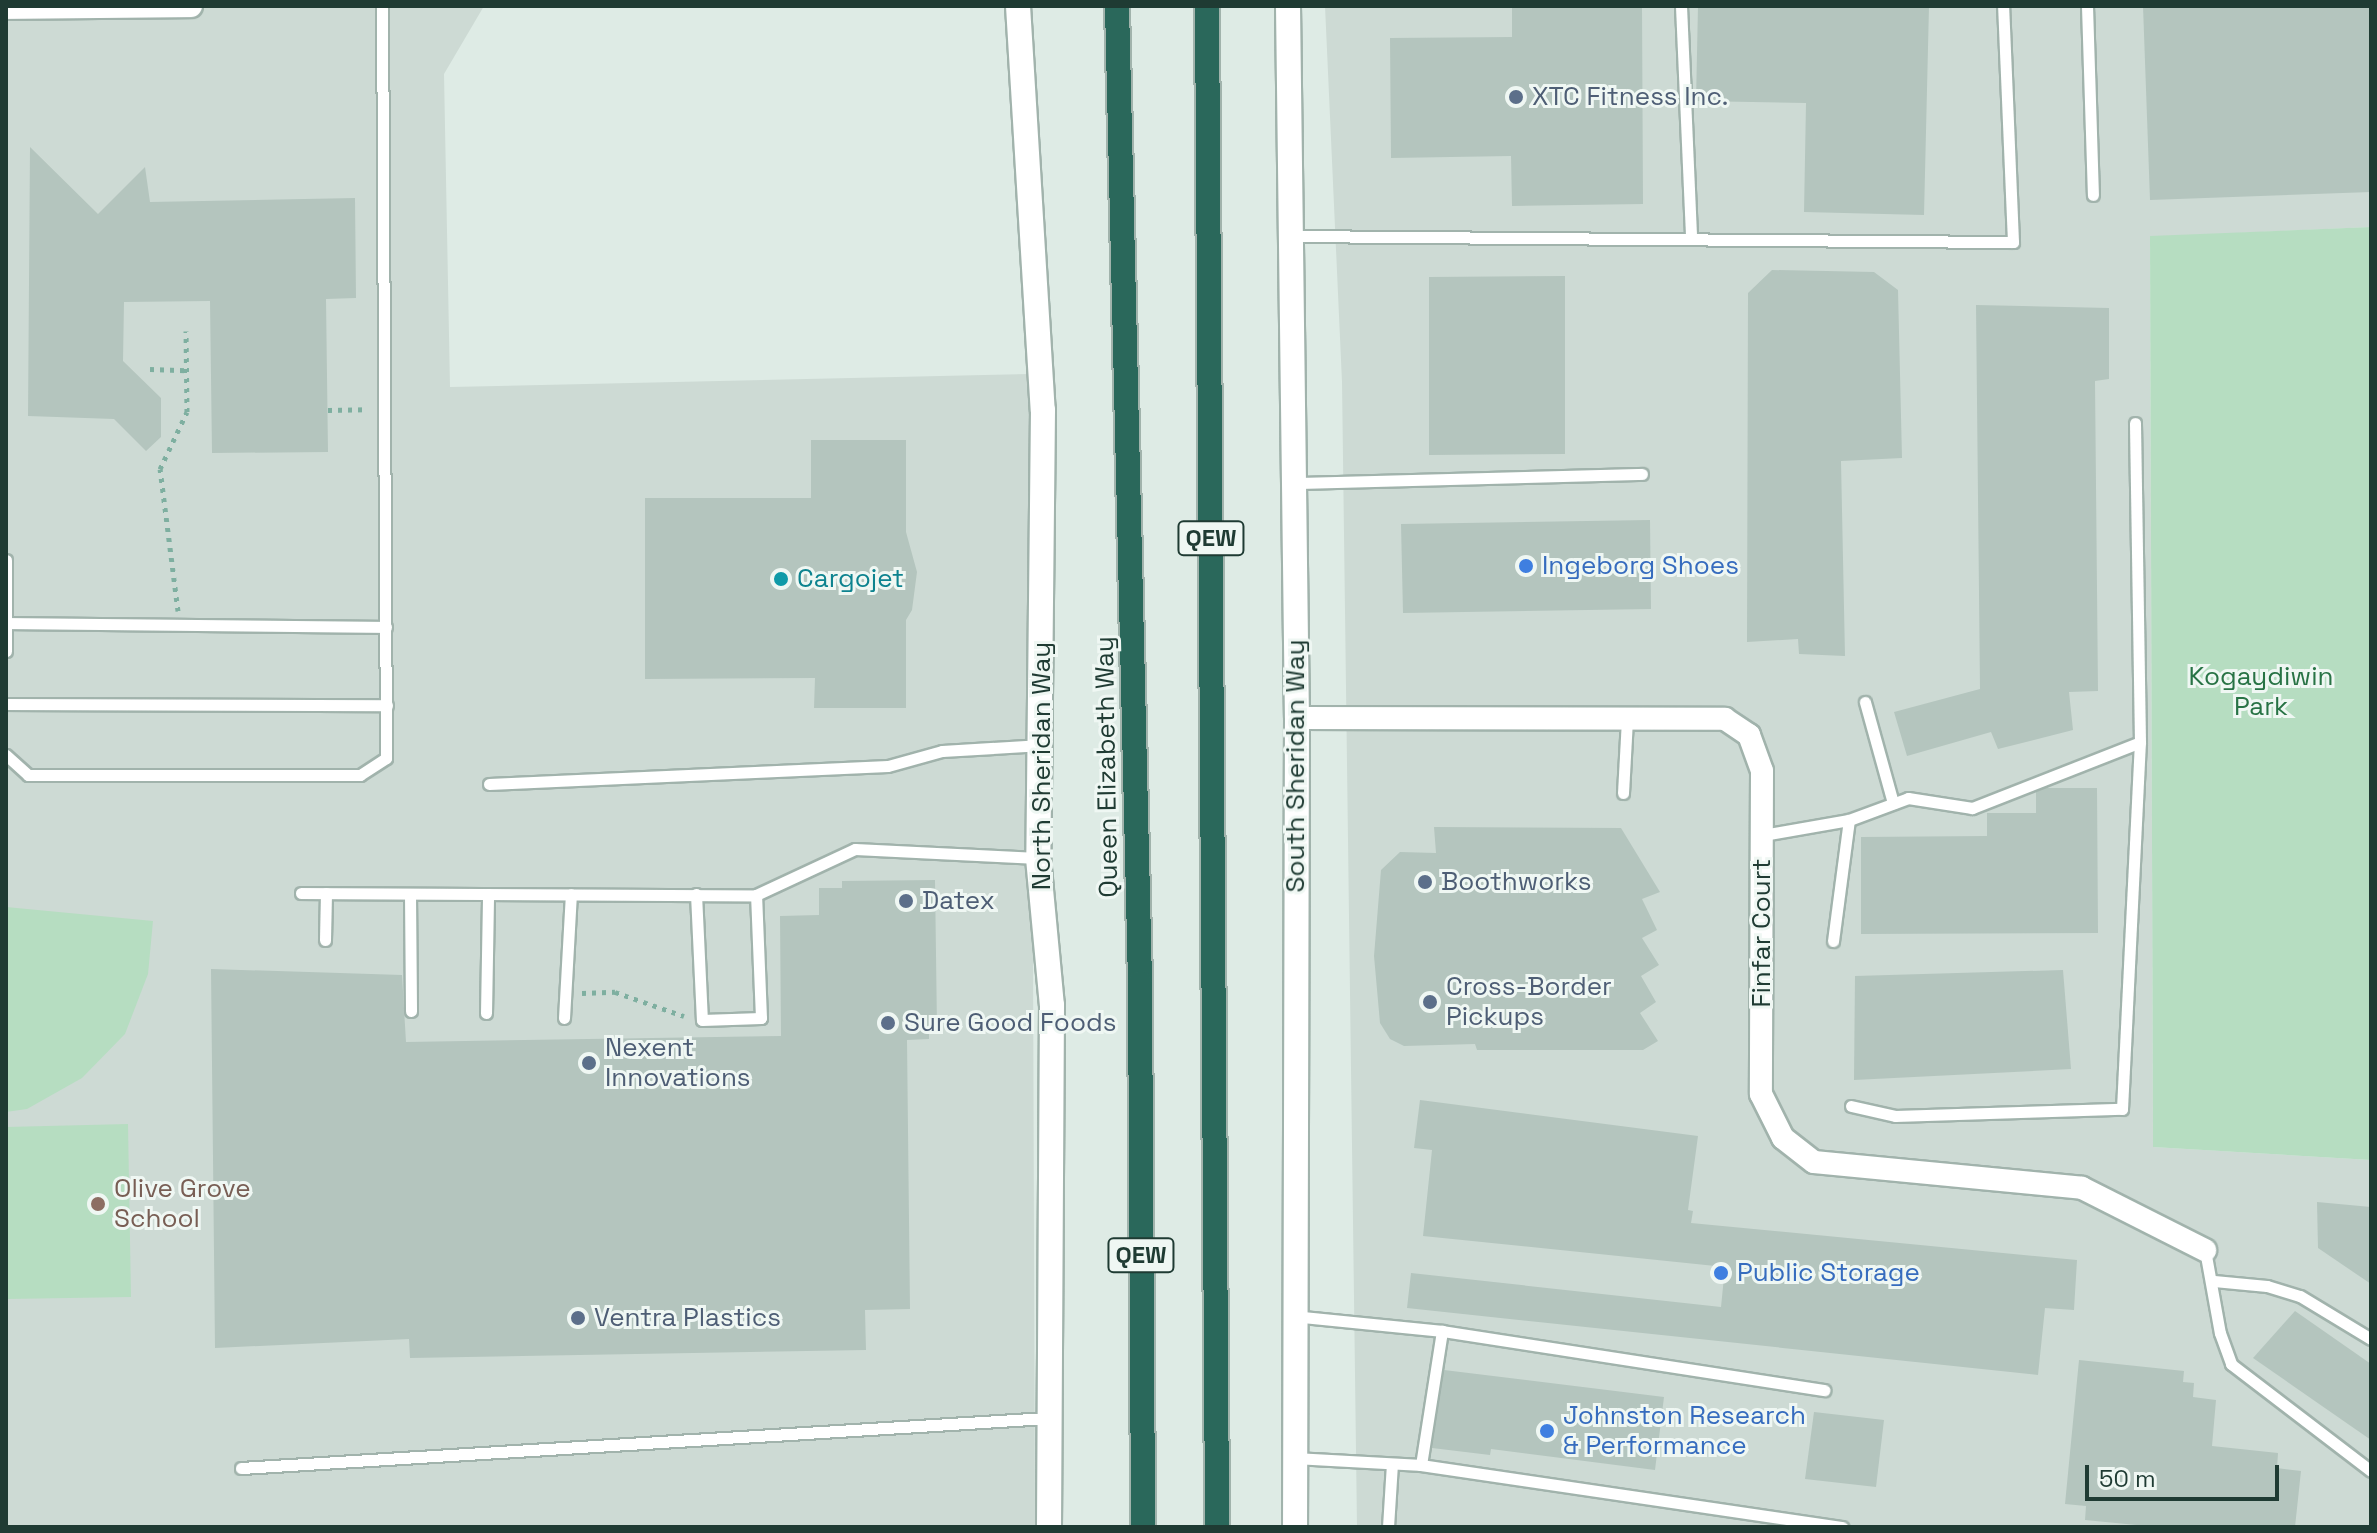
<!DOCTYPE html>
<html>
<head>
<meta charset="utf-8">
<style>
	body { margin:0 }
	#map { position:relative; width:2377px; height:1533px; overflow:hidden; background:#deebe5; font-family:"Space Grotesk",sans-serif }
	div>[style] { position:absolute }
	.built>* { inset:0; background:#cddad4 }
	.green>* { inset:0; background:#b6ddc1 }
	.building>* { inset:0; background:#b4c5be }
	.path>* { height:5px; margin-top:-2.5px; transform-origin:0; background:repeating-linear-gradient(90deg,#7eafa0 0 4px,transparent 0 10px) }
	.roads { filter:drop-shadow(2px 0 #a1b3ac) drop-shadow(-2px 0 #a1b3ac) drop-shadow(0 2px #a1b3ac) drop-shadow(0 -2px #a1b3ac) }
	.lane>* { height:11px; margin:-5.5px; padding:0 5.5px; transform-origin:5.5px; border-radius:5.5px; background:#fff }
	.street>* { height:22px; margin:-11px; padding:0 11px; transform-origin:11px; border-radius:11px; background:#fff }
	.secondary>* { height:24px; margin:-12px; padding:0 12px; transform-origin:12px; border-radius:12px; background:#fff }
	.highway>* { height:24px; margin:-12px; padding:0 12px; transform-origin:12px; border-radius:12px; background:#2a685b }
	.dots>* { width:22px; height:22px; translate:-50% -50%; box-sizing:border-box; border:4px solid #eff7f3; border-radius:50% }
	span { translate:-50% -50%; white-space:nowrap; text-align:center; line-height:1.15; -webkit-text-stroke:6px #eff7f3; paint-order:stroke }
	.shield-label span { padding:2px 6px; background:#eff7f3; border:2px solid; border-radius:6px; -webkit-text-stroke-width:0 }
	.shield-label { font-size:24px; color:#1f3b33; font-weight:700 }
	.service-label { font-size:26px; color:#4e5e75 }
	.left { translate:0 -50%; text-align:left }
	.shop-label { font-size:26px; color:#366cbe }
	.culture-label { font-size:26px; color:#0d838f }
	.park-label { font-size:26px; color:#287345 }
	.street-label { font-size:26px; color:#1f3b33 }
	.education-label { font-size:26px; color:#785e54 }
	.frame { position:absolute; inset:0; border:8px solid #1f3b33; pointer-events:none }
	.scale { position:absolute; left:2085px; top:1465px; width:194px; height:36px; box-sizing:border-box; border:4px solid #1f3b33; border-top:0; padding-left:10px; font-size:24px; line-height:28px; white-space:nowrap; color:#1f3b33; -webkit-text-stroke:6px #eff7f3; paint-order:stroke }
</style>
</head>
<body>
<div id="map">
	<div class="built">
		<div style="clip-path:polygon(6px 6px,498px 6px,484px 6px,444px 74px,450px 387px,1031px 374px,1035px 1527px,6px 1527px)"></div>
		<div style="clip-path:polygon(1325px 6px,2371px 6px,2371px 227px,2150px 237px,2153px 1147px,2371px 1160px,2371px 1527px,1357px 1527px,1342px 382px)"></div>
	</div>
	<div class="green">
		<div style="clip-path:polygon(2371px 227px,2371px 1160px,2153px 1147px,2150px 236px)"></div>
		<div style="clip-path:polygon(6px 907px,153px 921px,148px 974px,125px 1034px,82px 1078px,27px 1109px,6px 1112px)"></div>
		<div style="clip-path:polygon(128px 1124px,131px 1297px,7px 1299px,6px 1127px)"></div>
	</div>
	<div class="building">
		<div style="clip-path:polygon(1512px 6px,1642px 6px,1643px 204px,1512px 206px,1511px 156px,1391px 158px,1390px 38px,1512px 37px)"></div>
		<div style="clip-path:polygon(1698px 6px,1929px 6px,1924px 215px,1804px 212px,1806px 103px,1696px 101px)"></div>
		<div style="clip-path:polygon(2143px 6px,2371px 6px,2371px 192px,2150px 200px)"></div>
		<div style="clip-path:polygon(30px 147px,98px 214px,145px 167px,150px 202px,355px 198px,356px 298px,326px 299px,328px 452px,212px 453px,210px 301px,124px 302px,123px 361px,161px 398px,161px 437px,146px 451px,114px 419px,28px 416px)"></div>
		<div style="clip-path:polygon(1772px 270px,1874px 272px,1898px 290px,1902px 458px,1841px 461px,1845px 656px,1799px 654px,1798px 639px,1747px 642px,1748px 293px)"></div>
		<div style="clip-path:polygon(1565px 276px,1565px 454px,1429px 455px,1429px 277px)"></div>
		<div style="clip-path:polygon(1976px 305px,2109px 308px,2109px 379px,2095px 381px,2098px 691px,2069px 692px,2073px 730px,1998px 749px,1991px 732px,1907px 756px,1894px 712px,1980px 689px)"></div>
		<div style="clip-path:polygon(811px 440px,906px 440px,906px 532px,917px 572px,912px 610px,906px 620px,906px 708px,814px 708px,815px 678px,645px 679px,645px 498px,811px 498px)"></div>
		<div style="clip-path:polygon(1650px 520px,1651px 609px,1403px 613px,1401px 524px)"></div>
		<div style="clip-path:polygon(2045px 788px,2097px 788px,2098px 933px,1861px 934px,1861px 837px,1987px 836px,1987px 813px,2036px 813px,2036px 792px)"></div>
		<div style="clip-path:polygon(1434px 827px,1621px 828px,1660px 892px,1642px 899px,1657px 930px,1642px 938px,1659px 965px,1641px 976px,1656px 1002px,1640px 1013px,1658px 1041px,1643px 1050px,1477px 1050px,1475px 1044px,1404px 1046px,1390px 1039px,1380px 1023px,1374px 956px,1381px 870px,1400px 852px,1436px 853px)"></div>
		<div style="clip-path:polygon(935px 880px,937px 1028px,929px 1028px,929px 1039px,907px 1040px,910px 1309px,865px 1310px,866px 1350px,410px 1358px,409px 1339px,215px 1348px,211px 969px,402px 975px,406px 1042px,781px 1036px,780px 916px,819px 915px,819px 888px,842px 888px,842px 881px)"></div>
		<div style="clip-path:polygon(2063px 970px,2071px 1069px,1854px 1080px,1855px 976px)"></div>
		<div style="clip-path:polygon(1420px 1100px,1698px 1136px,1688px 1210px,1693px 1211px,1691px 1223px,2077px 1260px,2074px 1310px,2045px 1308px,2038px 1375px,1407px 1308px,1411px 1273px,1721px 1307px,1725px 1267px,1423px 1236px,1432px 1150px,1414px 1148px)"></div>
		<div style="clip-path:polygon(2317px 1202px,2371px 1207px,2371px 1284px,2318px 1248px)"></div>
		<div style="clip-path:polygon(2295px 1311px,2371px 1364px,2371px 1440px,2253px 1358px)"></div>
		<div style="clip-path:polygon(2079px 1360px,2184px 1371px,2183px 1382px,2194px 1383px,2193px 1397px,2216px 1400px,2212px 1446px,2278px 1453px,2277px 1468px,2301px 1471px,2295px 1527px,2157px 1527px,2085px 1520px,2086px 1506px,2065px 1504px)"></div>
		<div style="clip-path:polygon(1444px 1370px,1664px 1397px,1655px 1470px,1491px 1449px,1490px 1455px,1432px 1448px)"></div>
		<div style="clip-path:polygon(1814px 1412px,1884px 1420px,1876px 1487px,1805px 1479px)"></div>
	</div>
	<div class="path">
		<div style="left:150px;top:369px;width:36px;rotate:2deg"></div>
		<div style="left:328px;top:410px;width:39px;rotate:-1deg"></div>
		<div style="left:178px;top:611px;width:143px;rotate:-97.2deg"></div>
		<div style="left:160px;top:469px;width:63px;rotate:-64.7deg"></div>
		<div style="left:187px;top:412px;width:81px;rotate:-90.7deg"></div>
		<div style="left:582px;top:993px;width:33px;rotate:-2deg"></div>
		<div style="left:615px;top:992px;width:73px;rotate:19.2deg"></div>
	</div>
	<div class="roads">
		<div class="lane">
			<div style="left:1681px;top:6px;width:233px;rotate:87.5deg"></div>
			<div style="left:2087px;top:6px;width:189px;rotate:88.2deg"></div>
			<div style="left:1290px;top:236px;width:723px;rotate:0.48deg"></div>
			<div style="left:2013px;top:242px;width:236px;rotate:-92.4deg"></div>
			<div style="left:1295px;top:483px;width:347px;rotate:-1.5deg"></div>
			<div style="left:6px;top:560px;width:91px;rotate:90deg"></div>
			<div style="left:8px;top:623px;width:378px;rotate:0.6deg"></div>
			<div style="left:1865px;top:702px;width:105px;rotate:74.5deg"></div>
			<div style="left:6px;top:704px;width:381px;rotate:0.2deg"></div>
			<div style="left:6px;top:755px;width:30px;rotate:42deg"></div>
			<div style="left:28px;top:775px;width:332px"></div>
			<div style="left:360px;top:775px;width:31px;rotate:-33deg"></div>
			<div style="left:386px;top:758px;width:752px;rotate:-90.3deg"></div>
			<div style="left:489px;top:784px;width:399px;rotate:-2.6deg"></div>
			<div style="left:888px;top:766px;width:56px;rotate:-15.5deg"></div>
			<div style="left:942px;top:751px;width:100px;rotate:-3.4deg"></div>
			<div style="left:1623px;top:793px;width:75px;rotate:-86.9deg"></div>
			<div style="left:1763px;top:835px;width:87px;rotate:-9.9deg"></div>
			<div style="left:1849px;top:820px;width:63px;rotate:-20.4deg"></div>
			<div style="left:1908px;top:798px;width:65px;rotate:8.9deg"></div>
			<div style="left:1972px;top:808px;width:180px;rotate:-21.4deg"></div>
			<div style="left:2140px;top:742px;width:319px;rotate:-90.9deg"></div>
			<div style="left:301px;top:893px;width:455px;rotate:0.3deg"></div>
			<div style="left:756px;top:895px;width:109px;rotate:-24.9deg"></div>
			<div style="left:855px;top:849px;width:183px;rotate:2.8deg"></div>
			<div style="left:410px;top:894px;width:117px;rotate:89.5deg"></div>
			<div style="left:696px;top:894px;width:126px;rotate:87.3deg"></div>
			<div style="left:702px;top:1020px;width:59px;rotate:-1.9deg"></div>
			<div style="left:761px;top:1018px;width:123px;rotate:-92.3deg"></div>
			<div style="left:325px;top:940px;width:47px;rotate:-88.8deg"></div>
			<div style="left:1833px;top:941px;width:122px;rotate:-82.5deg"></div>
			<div style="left:486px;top:1013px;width:119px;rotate:-89deg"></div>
			<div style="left:564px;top:1018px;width:124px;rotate:-86.8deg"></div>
			<div style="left:1851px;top:1106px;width:45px;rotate:12.8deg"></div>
			<div style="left:1895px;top:1116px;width:227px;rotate:-1.8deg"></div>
			<div style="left:2122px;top:1109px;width:367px;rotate:-87.2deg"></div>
			<div style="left:2205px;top:1250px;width:84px;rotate:79.8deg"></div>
			<div style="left:2220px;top:1333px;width:33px;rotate:70deg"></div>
			<div style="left:2231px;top:1364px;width:176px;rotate:37.4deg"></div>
			<div style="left:2214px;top:1281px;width:53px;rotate:5.4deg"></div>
			<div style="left:2267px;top:1286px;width:34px;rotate:17deg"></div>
			<div style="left:2300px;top:1296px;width:83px;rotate:31.2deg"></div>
			<div style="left:1293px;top:1316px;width:150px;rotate:5.7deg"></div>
			<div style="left:1442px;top:1331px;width:387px;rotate:8.8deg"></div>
			<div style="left:1295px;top:1458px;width:126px;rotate:3.2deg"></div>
			<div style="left:1421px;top:1465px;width:426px;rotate:8.4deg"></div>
			<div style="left:1421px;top:1465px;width:136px;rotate:-81.1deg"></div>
			<div style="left:241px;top:1468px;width:809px;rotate:-3.55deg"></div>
			<div style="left:1388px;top:1527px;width:63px;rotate:-86.4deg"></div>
		</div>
		<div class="street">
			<div style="left:6px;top:8px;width:185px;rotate:-0.6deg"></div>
			<div style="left:1297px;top:718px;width:428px;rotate:0.1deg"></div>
			<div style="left:1725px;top:719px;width:29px;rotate:34deg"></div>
			<div style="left:1749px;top:735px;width:38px;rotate:70deg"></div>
			<div style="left:1762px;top:771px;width:323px;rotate:90.2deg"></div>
			<div style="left:1761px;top:1094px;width:49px;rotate:63.4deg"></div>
			<div style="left:1783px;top:1138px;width:39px;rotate:38deg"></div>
			<div style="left:1814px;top:1162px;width:269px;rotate:5.5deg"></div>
			<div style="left:2082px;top:1188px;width:138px;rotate:26.8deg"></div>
		</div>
		<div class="secondary">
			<div style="left:1018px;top:6px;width:405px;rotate:86.5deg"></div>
			<div style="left:1043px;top:410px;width:448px;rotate:90.6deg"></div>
			<div style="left:1038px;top:858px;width:148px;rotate:84.6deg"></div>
			<div style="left:1052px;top:1005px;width:522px;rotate:90.33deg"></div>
			<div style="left:1288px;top:6px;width:712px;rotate:89.28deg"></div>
			<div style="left:1297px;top:718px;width:809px;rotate:90.14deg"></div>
		</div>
		<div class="highway">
			<div style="left:1117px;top:6px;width:977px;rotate:88.65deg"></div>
			<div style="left:1140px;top:983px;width:544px;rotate:89.68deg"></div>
			<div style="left:1207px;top:6px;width:1521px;rotate:89.62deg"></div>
		</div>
	</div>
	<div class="dots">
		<div style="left:1516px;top:97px;background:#5c6f8a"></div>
		<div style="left:1526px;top:566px;background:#3f7fe0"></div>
		<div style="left:781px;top:579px;background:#0f9aa8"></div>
		<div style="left:1425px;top:882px;background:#5c6f8a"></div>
		<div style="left:906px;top:901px;background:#5c6f8a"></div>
		<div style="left:1430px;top:1002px;background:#5c6f8a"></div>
		<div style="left:888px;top:1023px;background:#5c6f8a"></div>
		<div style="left:589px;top:1063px;background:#5c6f8a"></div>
		<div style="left:98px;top:1204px;background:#8d6e63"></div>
		<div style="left:1721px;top:1273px;background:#3f7fe0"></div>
		<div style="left:578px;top:1318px;background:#5c6f8a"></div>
		<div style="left:1547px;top:1431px;background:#3f7fe0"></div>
	</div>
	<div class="shield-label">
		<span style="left:1211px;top:538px">QEW</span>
		<span style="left:1141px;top:1255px">QEW</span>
	</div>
	<div class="service-label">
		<span class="left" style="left:1532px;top:97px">XTC Fitness Inc.</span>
		<span class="left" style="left:1441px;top:882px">Boothworks</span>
		<span class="left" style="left:922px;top:901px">Datex</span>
		<span class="left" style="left:1446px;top:1002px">Cross-Border<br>Pickups</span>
		<span class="left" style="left:904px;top:1023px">Sure Good Foods</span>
		<span class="left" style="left:605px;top:1063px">Nexent<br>Innovations</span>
		<span class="left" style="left:594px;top:1318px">Ventra Plastics</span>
	</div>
	<div class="shop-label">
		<span class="left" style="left:1542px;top:566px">Ingeborg Shoes</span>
		<span class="left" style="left:1737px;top:1273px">Public Storage</span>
		<span class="left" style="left:1563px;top:1431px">Johnston Research<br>&amp; Performance</span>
	</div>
	<div class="culture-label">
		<span class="left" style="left:797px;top:579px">Cargojet</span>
	</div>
	<div class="park-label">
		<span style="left:2261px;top:692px">Kogaydiwin<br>Park</span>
	</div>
	<div class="street-label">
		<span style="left:1042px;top:766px;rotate:-90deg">North Sheridan Way</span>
		<span style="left:1296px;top:766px;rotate:-90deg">South Sheridan Way</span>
		<span style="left:1107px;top:767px;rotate:-91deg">Queen Elizabeth Way</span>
		<span style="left:1762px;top:933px;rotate:-90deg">Finfar Court</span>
	</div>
	<div class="education-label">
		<span class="left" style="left:114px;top:1204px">Olive Grove<br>School</span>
	</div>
	<div class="frame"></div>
	<div class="scale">50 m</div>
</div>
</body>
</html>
